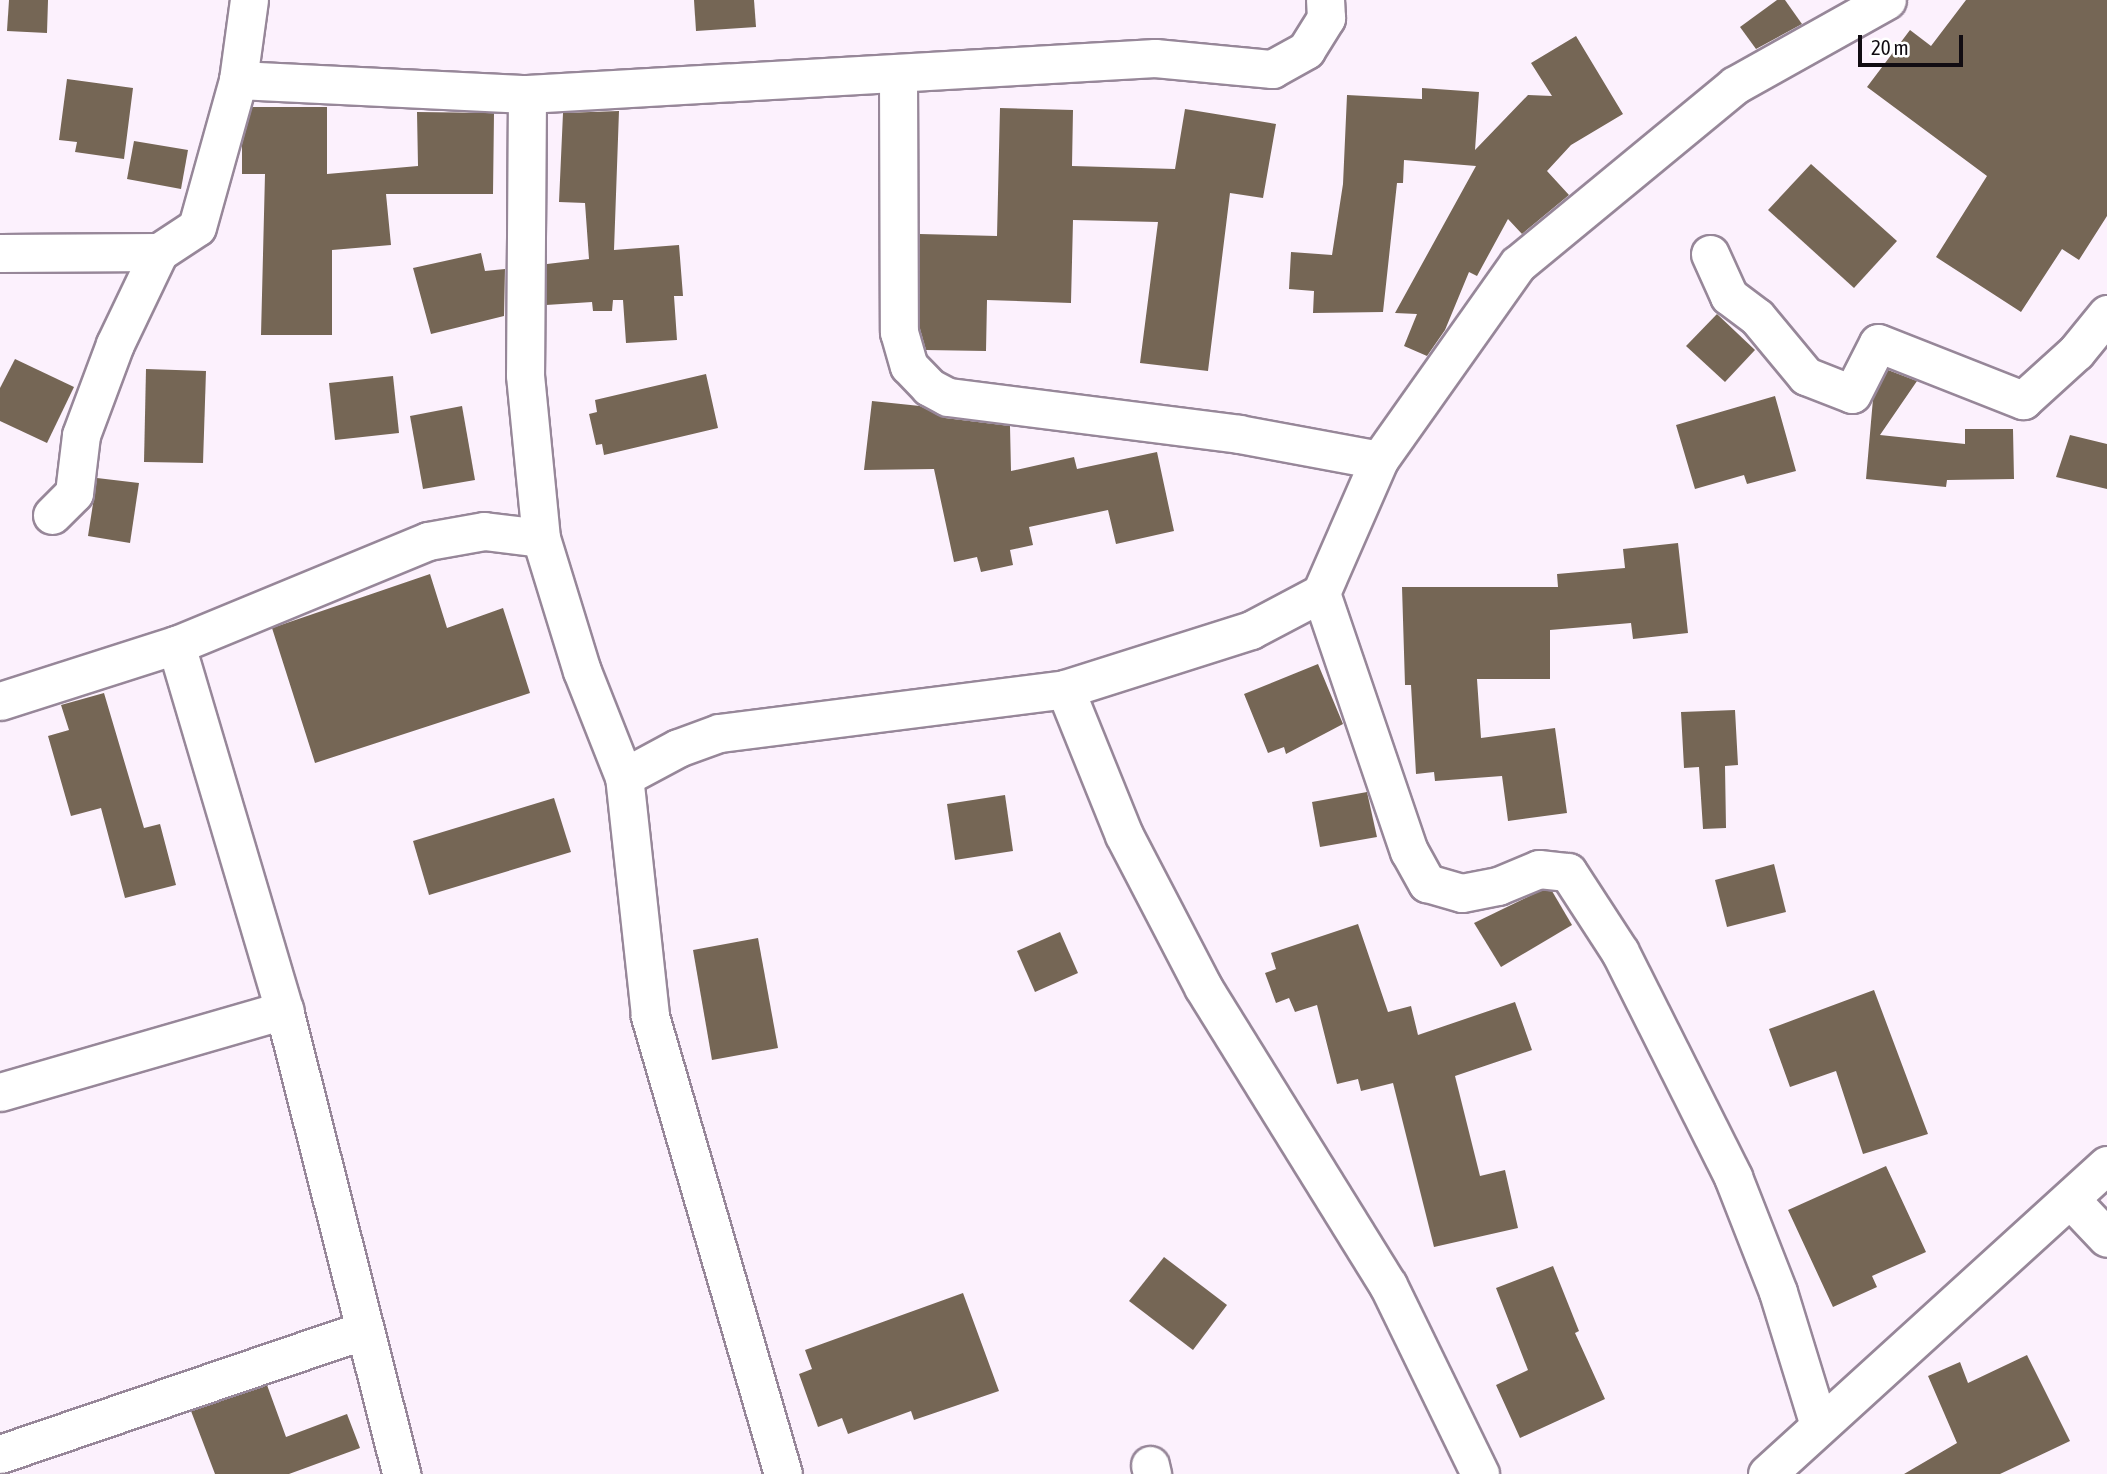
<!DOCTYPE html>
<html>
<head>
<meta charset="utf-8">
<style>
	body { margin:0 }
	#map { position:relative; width:2107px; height:1474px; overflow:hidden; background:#fcf1fd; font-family:"Asap Condensed",sans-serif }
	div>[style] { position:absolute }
	.building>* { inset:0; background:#756655 }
	.roads { filter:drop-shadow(2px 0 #978799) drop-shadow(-2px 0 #978799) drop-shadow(0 2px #978799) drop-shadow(0 -2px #978799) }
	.minor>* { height:37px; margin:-18.5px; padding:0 18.5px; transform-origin:18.5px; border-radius:18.5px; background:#fff }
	span { translate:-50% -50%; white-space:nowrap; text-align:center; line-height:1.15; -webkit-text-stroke:5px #fff; paint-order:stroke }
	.scale { position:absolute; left:1858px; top:35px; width:105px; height:32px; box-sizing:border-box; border:4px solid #110c12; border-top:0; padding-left:9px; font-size:21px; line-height:24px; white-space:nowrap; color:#110c12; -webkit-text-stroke:5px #fff; paint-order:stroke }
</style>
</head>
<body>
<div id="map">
	<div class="building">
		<div style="clip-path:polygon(9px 0,48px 0,47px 33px,7px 31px)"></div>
		<div style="clip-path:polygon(694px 0,754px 0,756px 27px,696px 31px)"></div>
		<div style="clip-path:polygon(1777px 0,1785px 0,1802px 24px,1756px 49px,1740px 27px)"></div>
		<div style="clip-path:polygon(1966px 0,2107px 0,2107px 216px,2079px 260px,2062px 249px,2021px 312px,1936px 257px,1987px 176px,1867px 87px,1910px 30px,1931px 46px)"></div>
		<div style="clip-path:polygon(1576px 36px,1623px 114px,1571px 145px,1547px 171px,1569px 195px,1522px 234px,1508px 219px,1477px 276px,1469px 272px,1445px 330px,1427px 356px,1404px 346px,1417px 314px,1395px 313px,1476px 166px,1404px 160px,1403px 183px,1397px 183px,1383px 312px,1313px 313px,1314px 291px,1289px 289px,1291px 252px,1332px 255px,1343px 184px,1347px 95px,1422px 99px,1422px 88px,1479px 92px,1475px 150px,1528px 95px,1552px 96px,1531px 63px)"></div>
		<div style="clip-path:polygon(67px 79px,133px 88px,124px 159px,75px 152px,77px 142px,59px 140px)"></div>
		<div style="clip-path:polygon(252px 107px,327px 107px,327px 174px,418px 166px,417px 112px,494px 113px,493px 194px,386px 194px,391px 245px,332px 250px,332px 335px,261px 335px,265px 174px,242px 174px,242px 144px)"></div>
		<div style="clip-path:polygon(1000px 108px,1073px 110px,1072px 166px,1175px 169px,1185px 109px,1276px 124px,1263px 198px,1230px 193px,1208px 371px,1140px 363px,1158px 222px,1073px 220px,1071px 303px,987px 300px,986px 351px,926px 350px,920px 329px,920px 234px,997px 236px)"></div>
		<div style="clip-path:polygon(619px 111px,614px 250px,679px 245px,683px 296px,674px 296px,677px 340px,626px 343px,623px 300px,613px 300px,612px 311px,593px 311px,592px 302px,546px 305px,547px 264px,589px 259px,585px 203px,559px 202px,563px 113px)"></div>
		<div style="clip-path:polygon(134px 141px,188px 150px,181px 189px,127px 179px)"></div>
		<div style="clip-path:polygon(1811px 164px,1897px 241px,1854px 288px,1768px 210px)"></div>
		<div style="clip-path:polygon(481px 253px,485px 271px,505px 269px,504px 316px,431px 334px,413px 268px)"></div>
		<div style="clip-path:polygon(1717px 314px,1755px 350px,1725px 382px,1686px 346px)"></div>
		<div style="clip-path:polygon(15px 359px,74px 387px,47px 443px,0 421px,0 388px)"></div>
		<div style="clip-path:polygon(146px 369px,206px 371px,203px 463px,144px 462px)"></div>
		<div style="clip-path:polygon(1888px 370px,1917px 381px,1880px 435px,1965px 444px,1965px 429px,2013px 429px,2014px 479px,1947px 480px,1946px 487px,1866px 479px,1873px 399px)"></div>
		<div style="clip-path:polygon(706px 374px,718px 428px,604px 455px,602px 444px,596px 445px,589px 414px,597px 412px,595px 400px)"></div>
		<div style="clip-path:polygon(393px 376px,399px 433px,335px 440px,329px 383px)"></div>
		<div style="clip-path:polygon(1775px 396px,1796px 471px,1747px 484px,1744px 475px,1695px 489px,1676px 425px)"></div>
		<div style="clip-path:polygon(872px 401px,920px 406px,945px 418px,1010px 426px,1011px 471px,1074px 457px,1077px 469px,1157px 452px,1174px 531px,1116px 544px,1108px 510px,1029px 527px,1033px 545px,1010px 550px,1013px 565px,981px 572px,977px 557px,954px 562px,934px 469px,864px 470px)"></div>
		<div style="clip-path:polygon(462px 406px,475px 480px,423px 489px,410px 416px)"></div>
		<div style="clip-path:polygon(2070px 435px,2107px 444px,2107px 489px,2056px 477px)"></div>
		<div style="clip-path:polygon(97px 478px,139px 483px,130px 543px,88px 536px)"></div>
		<div style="clip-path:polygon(1678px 543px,1688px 633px,1633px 639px,1631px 623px,1550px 630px,1550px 679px,1477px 679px,1481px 738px,1555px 728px,1567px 813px,1508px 821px,1502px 776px,1435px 781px,1434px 772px,1416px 774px,1411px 685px,1405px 685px,1402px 587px,1558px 587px,1557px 574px,1625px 568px,1623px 549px)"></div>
		<div style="clip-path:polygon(430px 574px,447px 628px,503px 608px,530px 693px,315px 763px,272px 628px)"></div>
		<div style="clip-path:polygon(1318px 664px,1343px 724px,1286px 754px,1284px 747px,1268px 753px,1244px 694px)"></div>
		<div style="clip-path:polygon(104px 693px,144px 828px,160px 824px,176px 885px,125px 898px,101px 808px,71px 816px,48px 736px,69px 730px,61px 705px)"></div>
		<div style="clip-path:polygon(1735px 710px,1738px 765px,1725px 766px,1726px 828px,1703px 829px,1699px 767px,1684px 768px,1681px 712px)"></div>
		<div style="clip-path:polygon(1367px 792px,1377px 837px,1320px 847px,1312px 802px)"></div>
		<div style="clip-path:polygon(1005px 795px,1013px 851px,955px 860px,947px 804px)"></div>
		<div style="clip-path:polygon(554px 798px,571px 852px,429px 895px,413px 841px)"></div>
		<div style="clip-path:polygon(1774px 864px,1786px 912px,1727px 927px,1715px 880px)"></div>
		<div style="clip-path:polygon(1542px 890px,1552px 891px,1572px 925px,1501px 967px,1474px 923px)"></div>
		<div style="clip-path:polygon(1358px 924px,1388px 1012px,1411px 1006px,1418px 1035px,1515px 1002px,1532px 1050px,1455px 1076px,1480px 1176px,1505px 1170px,1518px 1228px,1434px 1247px,1393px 1083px,1361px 1091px,1358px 1079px,1337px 1084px,1317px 1005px,1295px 1012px,1289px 998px,1276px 1003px,1265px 973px,1276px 969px,1271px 953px)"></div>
		<div style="clip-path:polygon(1060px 932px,1078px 973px,1035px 992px,1017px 951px)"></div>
		<div style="clip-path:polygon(758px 938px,778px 1048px,712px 1060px,693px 950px)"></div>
		<div style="clip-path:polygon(1874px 990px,1928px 1134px,1863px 1154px,1836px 1071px,1790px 1087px,1769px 1029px)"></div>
		<div style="clip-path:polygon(1886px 1166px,1926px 1252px,1872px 1276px,1877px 1287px,1833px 1307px,1788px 1210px)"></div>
		<div style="clip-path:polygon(1164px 1257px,1227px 1305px,1193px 1350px,1129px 1301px)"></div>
		<div style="clip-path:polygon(1553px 1266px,1579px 1331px,1575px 1333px,1605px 1399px,1520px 1438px,1496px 1385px,1528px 1370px,1496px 1288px)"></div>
		<div style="clip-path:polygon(963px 1293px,999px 1391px,914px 1420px,911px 1411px,848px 1434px,842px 1418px,818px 1427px,799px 1374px,812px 1369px,805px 1350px)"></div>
		<div style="clip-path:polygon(2027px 1355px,2070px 1441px,2000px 1474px,1904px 1474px,1957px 1443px,1928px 1376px,1960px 1362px,1968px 1383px)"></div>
		<div style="clip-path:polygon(267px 1385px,286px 1437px,347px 1414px,360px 1448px,289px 1474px,215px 1474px,191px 1411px)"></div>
	</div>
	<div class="roads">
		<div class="minor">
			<div style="left:898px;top:74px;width:258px;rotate:89.8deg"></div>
			<div style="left:899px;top:332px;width:35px;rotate:74deg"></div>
			<div style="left:909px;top:366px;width:29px;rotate:46deg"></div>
			<div style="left:929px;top:387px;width:21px;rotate:28deg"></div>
			<div style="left:948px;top:397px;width:293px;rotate:7.2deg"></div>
			<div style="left:1239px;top:434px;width:142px;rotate:10.5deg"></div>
			<div style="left:238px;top:80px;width:289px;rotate:2.8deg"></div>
			<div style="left:527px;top:94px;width:629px;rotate:-3.28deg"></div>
			<div style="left:1155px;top:58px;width:118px;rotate:5.4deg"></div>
			<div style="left:1272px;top:69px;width:39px;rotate:-29deg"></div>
			<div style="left:1306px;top:50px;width:38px;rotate:-58deg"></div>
			<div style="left:1326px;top:18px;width:18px;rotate:-93deg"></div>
			<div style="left:527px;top:94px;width:281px;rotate:90.4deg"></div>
			<div style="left:525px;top:375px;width:164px;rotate:84.4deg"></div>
			<div style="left:0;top:253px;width:159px;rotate:-0.4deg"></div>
			<div style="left:159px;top:252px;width:45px;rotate:-33.3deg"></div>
			<div style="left:197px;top:227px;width:153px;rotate:-74.4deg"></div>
			<div style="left:238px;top:80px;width:81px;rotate:-82.2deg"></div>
			<div style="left:1710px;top:254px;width:46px;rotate:65.7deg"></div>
			<div style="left:1729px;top:296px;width:35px;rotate:37deg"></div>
			<div style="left:1757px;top:317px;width:77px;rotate:50.3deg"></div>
			<div style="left:1806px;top:376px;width:49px;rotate:21.4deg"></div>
			<div style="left:1852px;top:394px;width:57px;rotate:-63deg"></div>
			<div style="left:1878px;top:343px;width:156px;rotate:21.5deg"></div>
			<div style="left:2023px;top:400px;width:72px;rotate:-42.2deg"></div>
			<div style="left:2076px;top:352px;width:49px;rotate:-50.8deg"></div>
			<div style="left:52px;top:515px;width:31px;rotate:-45deg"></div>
			<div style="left:74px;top:493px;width:58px;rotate:-83.1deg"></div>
			<div style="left:81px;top:435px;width:97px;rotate:-69.5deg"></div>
			<div style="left:115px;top:344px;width:102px;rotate:-64.4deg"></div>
			<div style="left:1321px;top:593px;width:273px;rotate:71.2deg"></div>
			<div style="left:1409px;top:851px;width:37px;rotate:61deg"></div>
			<div style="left:1427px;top:883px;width:36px;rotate:16deg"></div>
			<div style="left:1462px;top:893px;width:37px;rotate:-11deg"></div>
			<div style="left:1498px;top:886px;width:44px;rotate:-22.5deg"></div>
			<div style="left:1539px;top:869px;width:29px;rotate:6deg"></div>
			<div style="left:1568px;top:872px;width:95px;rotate:57deg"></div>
			<div style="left:1620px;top:952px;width:252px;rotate:63.3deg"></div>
			<div style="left:1733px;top:1177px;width:123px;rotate:68.6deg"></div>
			<div style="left:1778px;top:1292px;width:139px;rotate:72.9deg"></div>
			<div style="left:176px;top:645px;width:381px;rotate:73.5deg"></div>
			<div style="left:284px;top:1010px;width:479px;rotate:75.8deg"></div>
			<div style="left:1065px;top:689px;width:157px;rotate:68deg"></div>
			<div style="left:1124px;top:835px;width:171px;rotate:62.5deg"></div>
			<div style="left:1203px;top:987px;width:351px;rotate:58.2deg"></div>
			<div style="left:1388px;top:1285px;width:210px;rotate:64deg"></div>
			<div style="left:0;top:701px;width:185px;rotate:-17.7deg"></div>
			<div style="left:176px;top:645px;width:273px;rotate:-22.4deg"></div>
			<div style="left:428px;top:541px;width:57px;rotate:-10.1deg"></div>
			<div style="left:484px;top:531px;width:57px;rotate:7deg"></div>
			<div style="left:541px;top:538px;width:139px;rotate:72.9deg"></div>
			<div style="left:582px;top:671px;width:114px;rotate:68.4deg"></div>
			<div style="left:0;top:1092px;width:296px;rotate:-16.1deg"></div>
			<div style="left:2071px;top:1200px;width:52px;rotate:46.5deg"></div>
			<div style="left:0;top:1454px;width:385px;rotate:-18.8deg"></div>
			<div style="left:1150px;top:1465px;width:9px;rotate:77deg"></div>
			<div style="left:783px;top:1474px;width:478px;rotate:-106.2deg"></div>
			<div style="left:650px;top:1015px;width:239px;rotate:-96.2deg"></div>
			<div style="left:624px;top:777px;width:61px;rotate:-28.2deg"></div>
			<div style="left:678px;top:748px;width:44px;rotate:-20.1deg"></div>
			<div style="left:719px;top:733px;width:349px;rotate:-7.2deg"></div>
			<div style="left:1065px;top:689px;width:195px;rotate:-17.6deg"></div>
			<div style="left:1251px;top:630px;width:79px;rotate:-27.9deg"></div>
			<div style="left:1321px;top:593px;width:145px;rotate:-66.4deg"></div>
			<div style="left:1379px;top:460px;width:240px;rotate:-54.7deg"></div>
			<div style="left:1518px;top:264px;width:281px;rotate:-39.5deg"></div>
			<div style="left:1735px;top:85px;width:174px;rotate:-29.2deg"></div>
			<div style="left:1767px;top:1474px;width:459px;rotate:-42.3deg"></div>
		</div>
	</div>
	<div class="scale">20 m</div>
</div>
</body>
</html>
